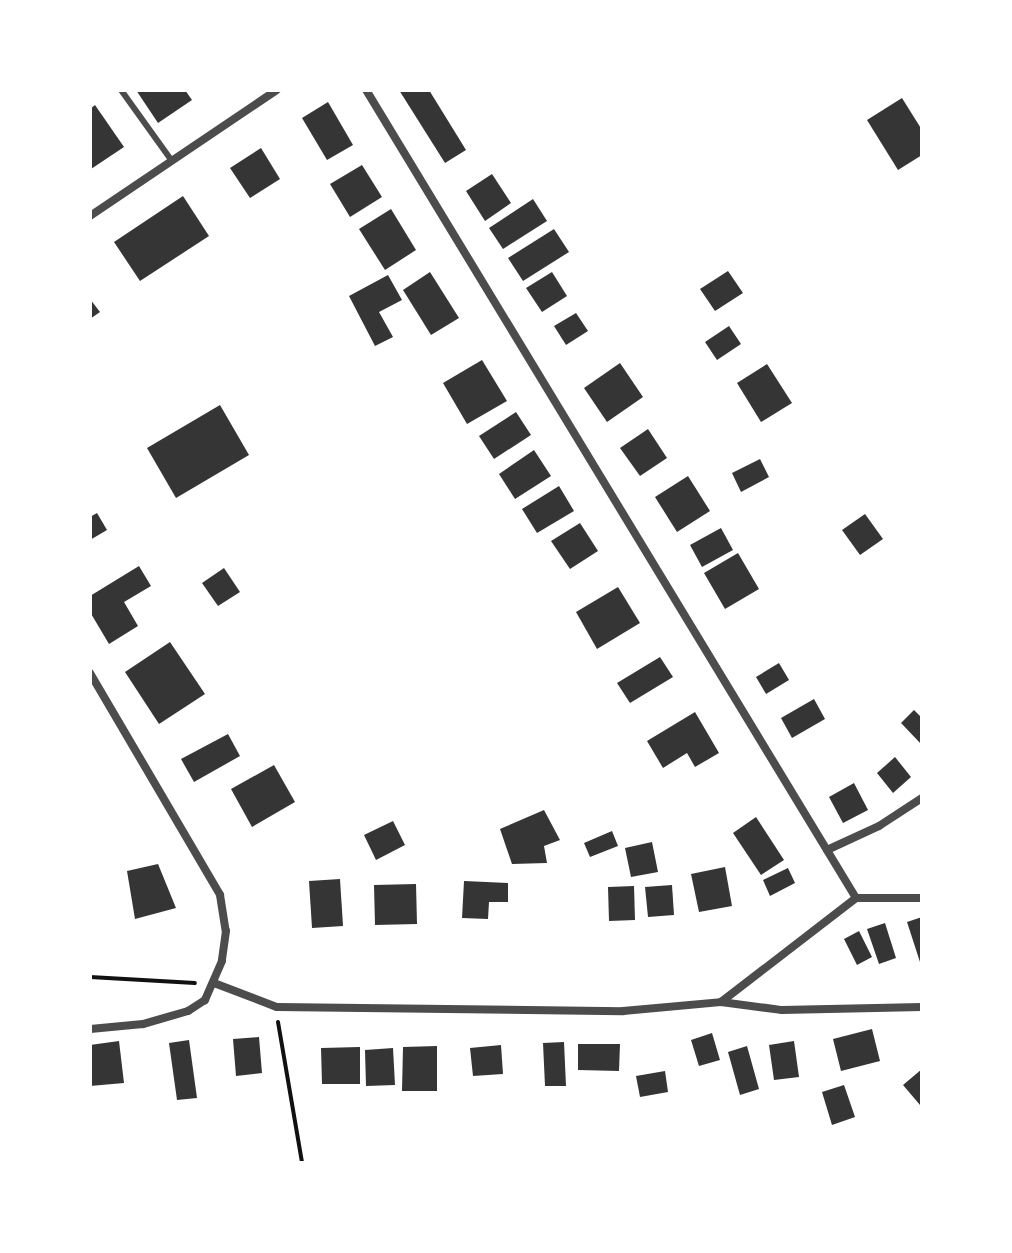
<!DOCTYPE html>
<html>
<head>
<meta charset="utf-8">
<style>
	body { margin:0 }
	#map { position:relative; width:1012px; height:1253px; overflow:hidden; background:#fff; font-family:Inter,sans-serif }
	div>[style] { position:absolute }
	.building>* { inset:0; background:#353535 }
	.path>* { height:4px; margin:-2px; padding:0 2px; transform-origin:2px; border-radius:2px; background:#111 }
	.service>* { height:6px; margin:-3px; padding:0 3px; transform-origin:3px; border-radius:3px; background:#4c4c4c }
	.minor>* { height:8px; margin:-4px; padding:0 4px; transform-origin:4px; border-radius:4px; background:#4c4c4c }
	span { translate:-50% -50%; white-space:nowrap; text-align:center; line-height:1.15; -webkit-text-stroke:8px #fff; paint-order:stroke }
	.frame { position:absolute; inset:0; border:92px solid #fff; pointer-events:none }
</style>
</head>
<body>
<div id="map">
	<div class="building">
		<div style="clip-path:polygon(136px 90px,185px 90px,192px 100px,158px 123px)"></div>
		<div style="clip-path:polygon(399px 90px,429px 90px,466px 150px,445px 163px)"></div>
		<div style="clip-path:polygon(902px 98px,922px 130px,922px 155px,898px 170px,867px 120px)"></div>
		<div style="clip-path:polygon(328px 102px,353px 145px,327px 160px,302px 118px)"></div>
		<div style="clip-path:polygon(95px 105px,124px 147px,91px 169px,90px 109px)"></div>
		<div style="clip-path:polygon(261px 148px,280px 179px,250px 198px,230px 168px)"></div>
		<div style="clip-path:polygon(362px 165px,382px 197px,350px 217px,330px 184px)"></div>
		<div style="clip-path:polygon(492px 174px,511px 203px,485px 221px,466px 191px)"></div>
		<div style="clip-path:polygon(183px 196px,209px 236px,140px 281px,114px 242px)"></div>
		<div style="clip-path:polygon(533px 199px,547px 221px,503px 249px,489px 228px)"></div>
		<div style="clip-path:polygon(391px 209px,416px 250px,385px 270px,359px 229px)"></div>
		<div style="clip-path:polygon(554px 229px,569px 252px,523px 281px,508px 258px)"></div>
		<div style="clip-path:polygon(728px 271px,743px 293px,715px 311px,700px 289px)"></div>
		<div style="clip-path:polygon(430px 272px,459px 318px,431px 335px,403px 290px)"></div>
		<div style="clip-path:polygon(552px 272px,567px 296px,542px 312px,526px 288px)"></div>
		<div style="clip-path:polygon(388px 275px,402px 300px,379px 312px,393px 337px,375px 346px,349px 296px)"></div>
		<div style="clip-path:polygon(90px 299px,100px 312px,90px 319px)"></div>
		<div style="clip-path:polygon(576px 313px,588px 331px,566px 345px,554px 326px)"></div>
		<div style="clip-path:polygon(729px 326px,741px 344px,717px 360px,705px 342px)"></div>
		<div style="clip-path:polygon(482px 360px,507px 401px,467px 424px,443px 383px)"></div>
		<div style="clip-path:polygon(620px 363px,643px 397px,607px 422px,584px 388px)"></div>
		<div style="clip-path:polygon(767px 364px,792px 403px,761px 422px,737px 383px)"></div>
		<div style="clip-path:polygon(220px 405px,249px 455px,176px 498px,147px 448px)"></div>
		<div style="clip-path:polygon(516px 412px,531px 435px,494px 459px,479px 436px)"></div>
		<div style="clip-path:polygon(648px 429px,667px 458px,640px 476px,620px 448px)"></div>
		<div style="clip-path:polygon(534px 450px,551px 476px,515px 499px,499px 474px)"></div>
		<div style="clip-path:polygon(760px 459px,769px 477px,741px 492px,732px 473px)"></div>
		<div style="clip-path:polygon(688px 476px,710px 511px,677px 532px,655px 497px)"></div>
		<div style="clip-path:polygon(559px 486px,574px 511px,537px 533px,522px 509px)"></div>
		<div style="clip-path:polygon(97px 513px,107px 530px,90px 540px,90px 517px)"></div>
		<div style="clip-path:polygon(865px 514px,883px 539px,860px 555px,842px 530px)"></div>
		<div style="clip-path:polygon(580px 523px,598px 551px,570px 569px,551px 541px)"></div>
		<div style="clip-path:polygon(721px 528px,733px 550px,702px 567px,690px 545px)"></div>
		<div style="clip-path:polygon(738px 553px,759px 589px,725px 609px,704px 573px)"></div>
		<div style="clip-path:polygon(139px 566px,151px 586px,124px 602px,138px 626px,109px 644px,90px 612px,90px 596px)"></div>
		<div style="clip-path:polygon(224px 568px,240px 592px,218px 606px,202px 583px)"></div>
		<div style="clip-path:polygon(618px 587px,640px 623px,597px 649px,576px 612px)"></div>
		<div style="clip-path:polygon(170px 642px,205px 694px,159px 724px,125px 672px)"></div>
		<div style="clip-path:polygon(660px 657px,673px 677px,630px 703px,617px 683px)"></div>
		<div style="clip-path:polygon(779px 663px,789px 680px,766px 694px,756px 677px)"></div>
		<div style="clip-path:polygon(814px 699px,825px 719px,792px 738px,781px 718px)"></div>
		<div style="clip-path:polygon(914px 710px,922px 718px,922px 745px,901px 723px)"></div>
		<div style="clip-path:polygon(695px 712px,719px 753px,695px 767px,687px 753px,663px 768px,647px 741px)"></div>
		<div style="clip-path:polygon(228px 734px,240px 756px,194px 782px,181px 759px)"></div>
		<div style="clip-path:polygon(895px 757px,911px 777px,893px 793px,877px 773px)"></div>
		<div style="clip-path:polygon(274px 765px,295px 802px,252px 827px,231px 789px)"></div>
		<div style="clip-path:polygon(854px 783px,868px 810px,843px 823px,829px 797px)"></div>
		<div style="clip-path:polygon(544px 810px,560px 840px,544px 846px,547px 863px,512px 864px,500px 829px)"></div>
		<div style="clip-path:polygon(756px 817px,784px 860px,761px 875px,733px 833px)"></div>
		<div style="clip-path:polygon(393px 821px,405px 845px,376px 860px,364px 835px)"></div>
		<div style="clip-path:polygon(612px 831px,618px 846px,590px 857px,584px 843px)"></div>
		<div style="clip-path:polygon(652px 842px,658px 872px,631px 877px,625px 848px)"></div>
		<div style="clip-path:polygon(158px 864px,176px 908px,135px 919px,127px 871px)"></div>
		<div style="clip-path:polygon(725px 867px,732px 906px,699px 912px,691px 874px)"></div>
		<div style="clip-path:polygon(788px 868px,795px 883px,770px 896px,763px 880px)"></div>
		<div style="clip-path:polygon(340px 879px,343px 926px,312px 928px,309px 881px)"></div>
		<div style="clip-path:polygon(464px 881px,508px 883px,508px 902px,489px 902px,488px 919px,462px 918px)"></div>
		<div style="clip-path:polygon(416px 884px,417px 924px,375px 925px,374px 885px)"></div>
		<div style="clip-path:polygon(672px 885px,674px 915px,648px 917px,645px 887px)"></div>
		<div style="clip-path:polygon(634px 886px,635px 920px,609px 921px,608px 887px)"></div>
		<div style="clip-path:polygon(922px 917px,922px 961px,920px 962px,907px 922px)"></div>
		<div style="clip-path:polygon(885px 923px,896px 958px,879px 964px,867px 929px)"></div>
		<div style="clip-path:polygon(859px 931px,872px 957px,857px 965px,844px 939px)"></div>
		<div style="clip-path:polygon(872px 1029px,880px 1061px,841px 1071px,833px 1039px)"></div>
		<div style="clip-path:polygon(712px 1033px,720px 1060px,699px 1066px,691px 1040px)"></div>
		<div style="clip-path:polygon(259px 1037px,262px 1073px,236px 1076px,233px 1039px)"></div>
		<div style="clip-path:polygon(189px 1040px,197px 1098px,177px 1100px,169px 1043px)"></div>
		<div style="clip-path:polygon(119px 1041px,124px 1083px,90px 1086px,90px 1045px)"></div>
		<div style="clip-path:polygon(794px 1041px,799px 1077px,774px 1080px,769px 1045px)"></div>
		<div style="clip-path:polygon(564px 1042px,566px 1086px,545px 1086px,543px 1043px)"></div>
		<div style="clip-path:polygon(578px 1044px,620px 1044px,619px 1071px,578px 1070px)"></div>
		<div style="clip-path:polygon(501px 1045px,503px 1074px,473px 1076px,470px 1048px)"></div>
		<div style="clip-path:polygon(437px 1046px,437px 1091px,402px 1091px,403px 1047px)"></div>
		<div style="clip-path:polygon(747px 1046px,759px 1089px,740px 1095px,728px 1052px)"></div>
		<div style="clip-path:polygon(360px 1047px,360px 1084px,322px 1084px,321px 1048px)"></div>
		<div style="clip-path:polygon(393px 1048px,395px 1085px,366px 1086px,365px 1050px)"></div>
		<div style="clip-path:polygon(922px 1069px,922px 1103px,920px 1105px,903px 1085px)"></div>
		<div style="clip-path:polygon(665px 1071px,668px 1092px,640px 1097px,636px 1076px)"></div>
		<div style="clip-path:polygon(844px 1085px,855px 1117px,832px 1125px,822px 1092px)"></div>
	</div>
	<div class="path">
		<div style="left:90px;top:977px;width:105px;rotate:3.3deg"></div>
		<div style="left:278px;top:1022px;width:143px;rotate:80.3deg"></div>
	</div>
	<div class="service">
		<div style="left:121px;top:90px;width:87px;rotate:54.3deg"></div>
	</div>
	<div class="minor">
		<div style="left:90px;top:216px;width:225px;rotate:-34deg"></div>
		<div style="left:90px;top:673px;width:257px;rotate:59.6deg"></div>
		<div style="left:220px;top:895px;width:36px;rotate:81deg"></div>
		<div style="left:226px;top:931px;width:30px;rotate:98deg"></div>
		<div style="left:222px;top:961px;width:43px;rotate:113.6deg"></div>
		<div style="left:205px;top:1000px;width:20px;rotate:147deg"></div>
		<div style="left:188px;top:1011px;width:47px;rotate:163.9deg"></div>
		<div style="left:143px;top:1024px;width:53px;rotate:174.6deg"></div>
		<div style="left:827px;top:850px;width:57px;rotate:-24.8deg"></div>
		<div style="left:879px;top:826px;width:51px;rotate:-33.1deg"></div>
		<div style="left:856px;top:898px;width:66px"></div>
		<div style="left:214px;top:983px;width:67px;rotate:20.9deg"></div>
		<div style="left:277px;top:1007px;width:346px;rotate:0.7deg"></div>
		<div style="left:623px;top:1011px;width:98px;rotate:-5.2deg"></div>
		<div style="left:721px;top:1002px;width:170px;rotate:-37.6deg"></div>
		<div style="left:856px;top:898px;width:945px;rotate:-121.23deg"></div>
		<div style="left:721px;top:1002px;width:62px;rotate:7.5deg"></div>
		<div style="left:782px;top:1010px;width:140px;rotate:-1.2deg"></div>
	</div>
	<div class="frame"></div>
</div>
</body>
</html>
